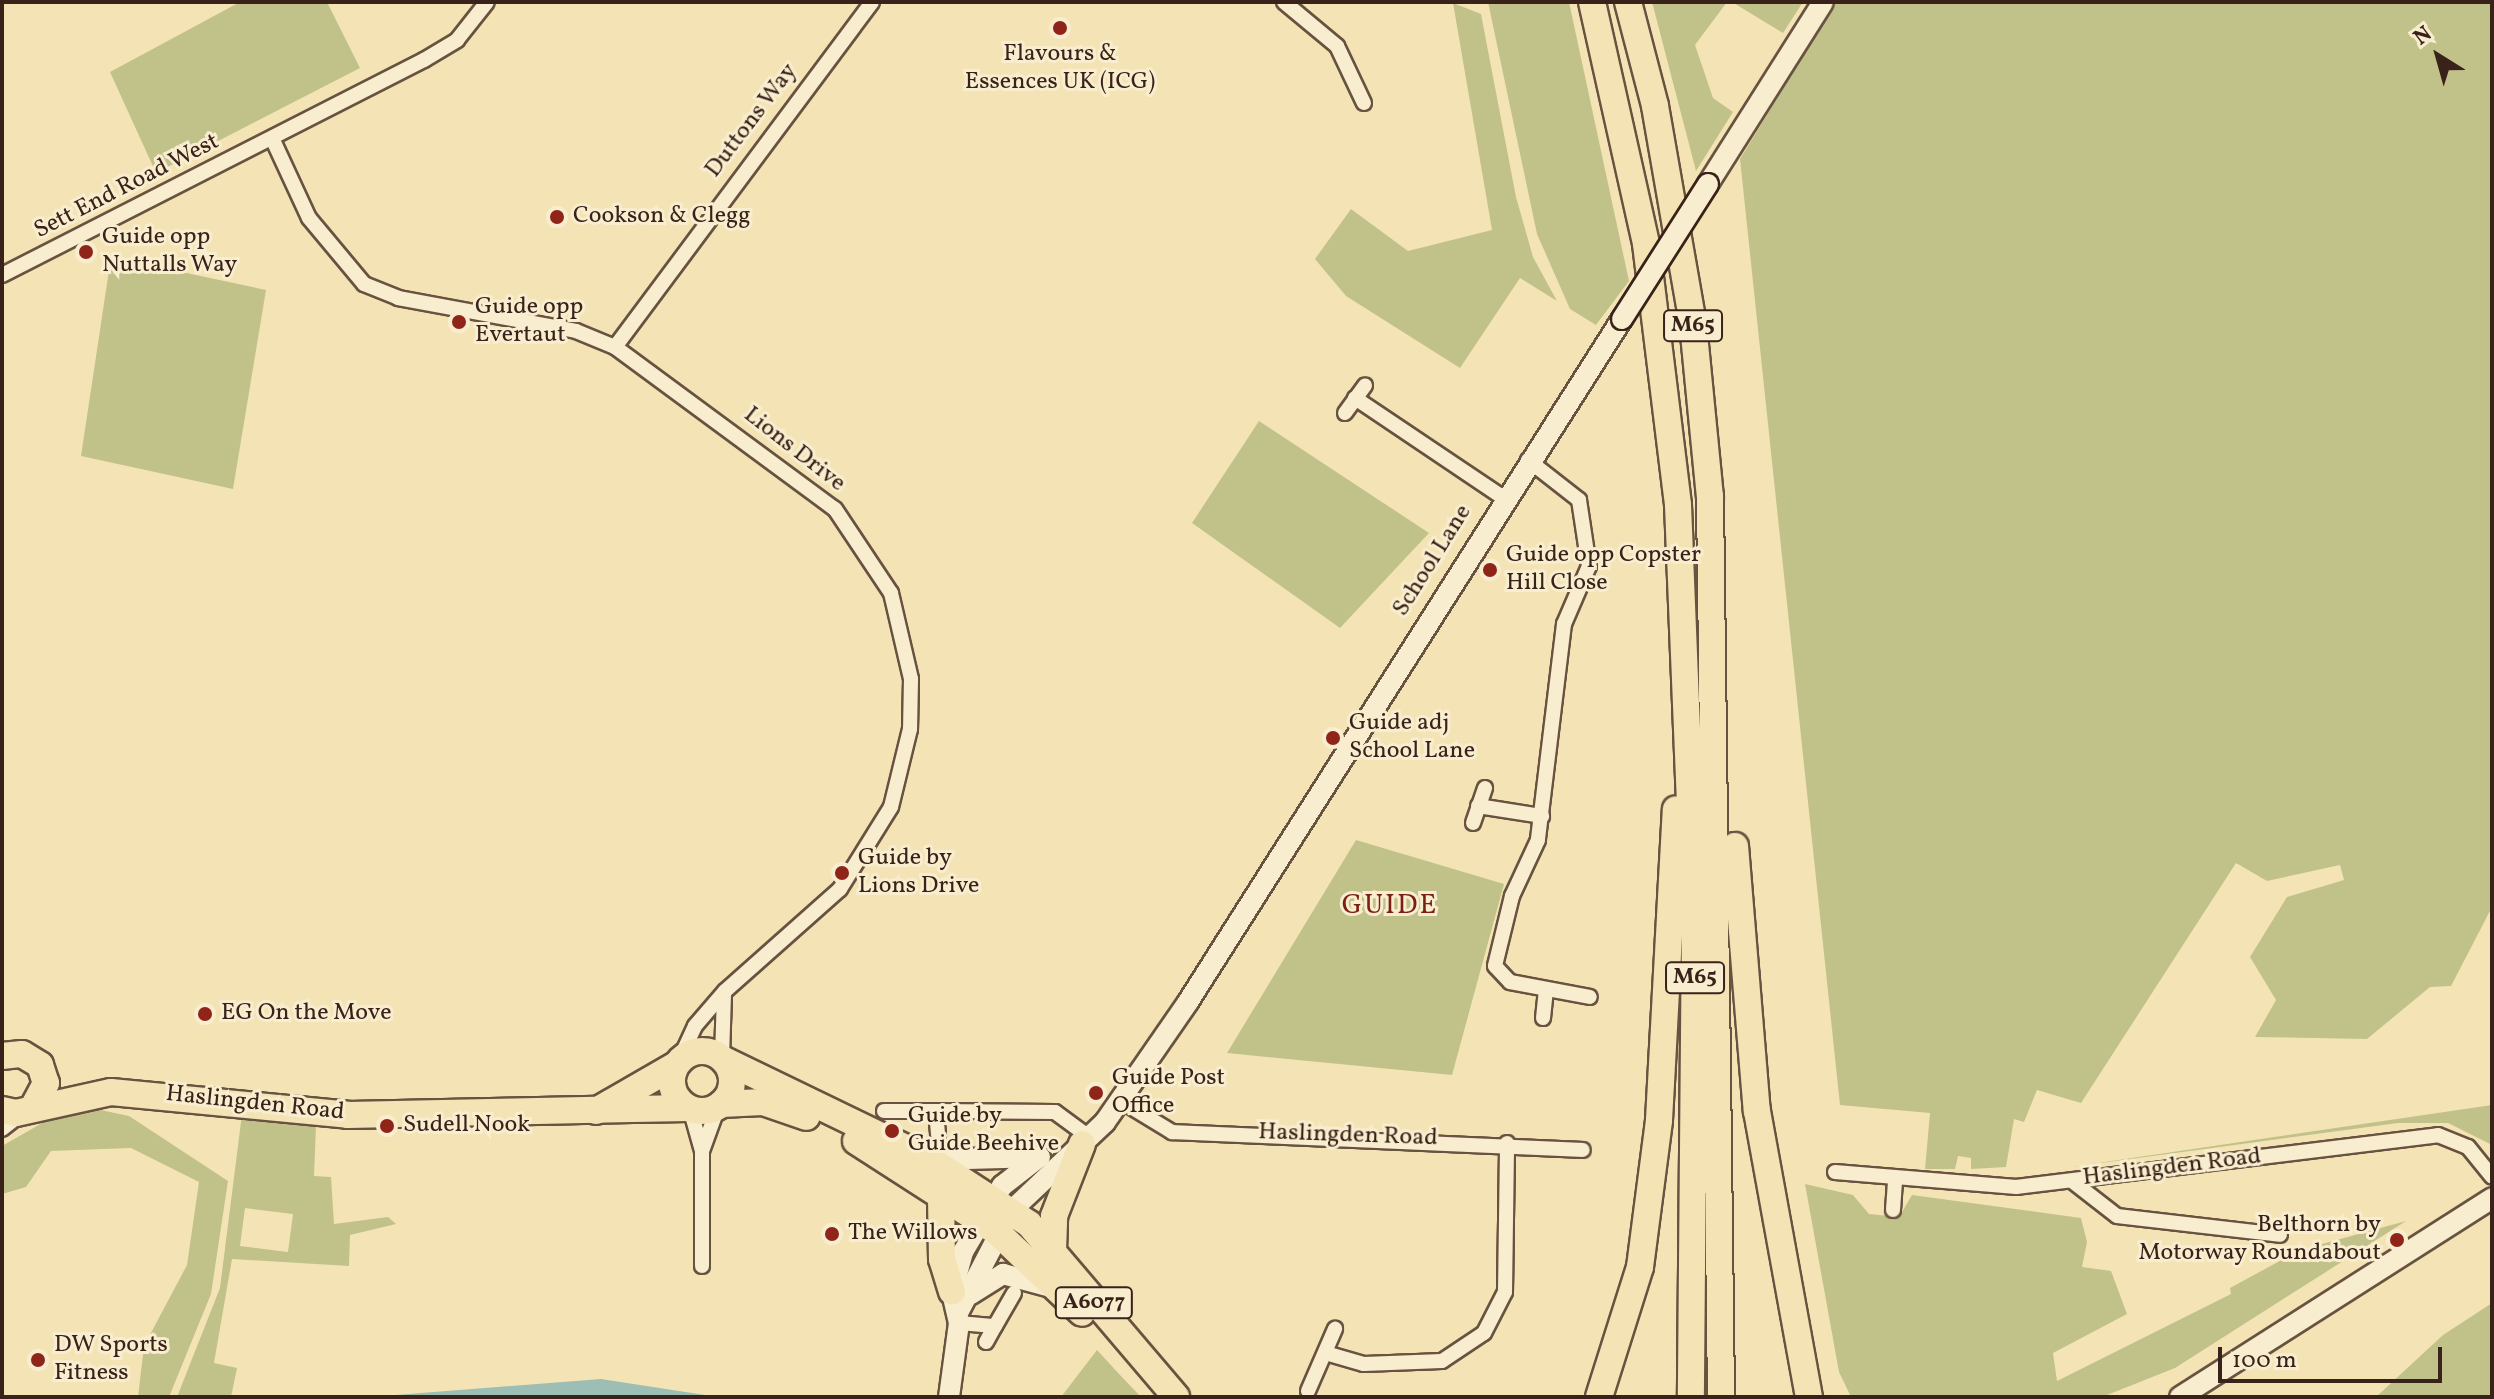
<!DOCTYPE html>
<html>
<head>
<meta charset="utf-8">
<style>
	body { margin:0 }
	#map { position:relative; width:2494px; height:1399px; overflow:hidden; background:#f4e4b5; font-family:Vollkorn,serif }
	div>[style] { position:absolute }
	.green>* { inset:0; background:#c1c289 }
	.water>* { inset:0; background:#9dbeb4 }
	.roads { filter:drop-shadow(2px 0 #685240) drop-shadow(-2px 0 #685240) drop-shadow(0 2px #685240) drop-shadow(0 -2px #685240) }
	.street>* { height:14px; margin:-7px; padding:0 7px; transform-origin:7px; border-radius:7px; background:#f8edcf }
	.secondary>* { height:20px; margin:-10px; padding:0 10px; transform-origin:10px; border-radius:10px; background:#f8edcf }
	.highway>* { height:26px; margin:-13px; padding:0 13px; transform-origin:13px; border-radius:13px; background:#f4e4b5 }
	.highway>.ring { margin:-13px; padding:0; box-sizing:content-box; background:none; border:26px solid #f4e4b5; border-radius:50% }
	.bridges { filter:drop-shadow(2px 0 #392219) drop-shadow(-2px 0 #392219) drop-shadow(0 2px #392219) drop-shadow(0 -2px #392219) }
	.secondary-bridge>* { height:20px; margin:-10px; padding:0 10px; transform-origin:10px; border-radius:10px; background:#f8edcf }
	.dots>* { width:22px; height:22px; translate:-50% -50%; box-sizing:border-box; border:4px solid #f8edcf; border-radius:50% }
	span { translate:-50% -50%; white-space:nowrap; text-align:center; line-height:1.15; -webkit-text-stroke:6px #f8edcf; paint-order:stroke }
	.shield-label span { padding:2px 6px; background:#f8edcf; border:2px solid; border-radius:6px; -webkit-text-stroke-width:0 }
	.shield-label { font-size:22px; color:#392219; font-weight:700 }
	.poi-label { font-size:24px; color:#392219 }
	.left { translate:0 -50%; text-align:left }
	.right { translate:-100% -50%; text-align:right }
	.street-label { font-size:24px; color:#392219 }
	.quarter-label { font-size:28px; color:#7a1f14; letter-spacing:2px }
	.frame { position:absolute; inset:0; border:4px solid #392219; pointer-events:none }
	.north { position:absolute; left:2398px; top:16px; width:80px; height:80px; -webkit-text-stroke:6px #f8edcf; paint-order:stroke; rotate:323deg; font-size:22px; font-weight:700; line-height:32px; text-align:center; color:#392219 }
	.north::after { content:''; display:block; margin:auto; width:28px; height:36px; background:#392219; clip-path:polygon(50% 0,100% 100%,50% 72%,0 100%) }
	.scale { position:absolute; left:2218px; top:1347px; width:224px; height:36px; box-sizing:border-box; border:4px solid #392219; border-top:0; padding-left:10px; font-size:24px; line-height:28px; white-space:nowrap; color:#392219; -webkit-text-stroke:6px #f8edcf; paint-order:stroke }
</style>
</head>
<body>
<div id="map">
	<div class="green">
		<div style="clip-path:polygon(240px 2px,327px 2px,360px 68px,156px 173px,110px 72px)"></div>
		<div style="clip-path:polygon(1488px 2px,1569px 2px,1629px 281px,1596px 325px,1570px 309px,1537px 234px)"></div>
		<div style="clip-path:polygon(1652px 2px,1727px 2px,1695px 45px,1713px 98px,1733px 112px,1696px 171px)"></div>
		<div style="clip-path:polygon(1732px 2px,1803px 2px,1783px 33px)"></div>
		<div style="clip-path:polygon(1836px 2px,2492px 2px,2492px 907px,2451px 986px,2430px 987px,2367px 1039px,2255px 1037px,2276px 1000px,2250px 957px,2287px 897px,2344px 880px,2340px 865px,2267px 881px,2236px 863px,2081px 1103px,2037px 1090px,2024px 1122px,2014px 1119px,2006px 1167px,1971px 1169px,1971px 1158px,1958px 1156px,1955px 1169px,1925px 1169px,1930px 1113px,1840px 1105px,1740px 159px)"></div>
		<div style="clip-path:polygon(1453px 3px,1481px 14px,1516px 197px,1533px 257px,1557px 301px,1520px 278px,1460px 368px,1346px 296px,1315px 259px,1351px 209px,1408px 251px,1492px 230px)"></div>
		<div style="clip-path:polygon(111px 257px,266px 290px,233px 489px,81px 456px)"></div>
		<div style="clip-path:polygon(1259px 421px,1429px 533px,1340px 628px,1192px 523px)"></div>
		<div style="clip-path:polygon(1356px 840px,1504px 884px,1452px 1075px,1227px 1053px)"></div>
		<div style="clip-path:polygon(2492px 1105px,2492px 1145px,2448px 1123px,2398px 1123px,2064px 1168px)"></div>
		<div style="clip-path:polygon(96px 1109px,129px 1116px,228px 1181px,211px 1294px,169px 1397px,138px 1397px,144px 1346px,187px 1265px,199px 1182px,131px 1148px,51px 1151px,26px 1187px,2px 1194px,2px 1146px,51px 1118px)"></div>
		<div style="clip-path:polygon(evenodd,242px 1114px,316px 1126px,314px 1176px,331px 1177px,334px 1224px,388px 1217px,396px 1224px,350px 1235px,349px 1266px,232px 1259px,214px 1363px,237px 1368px,231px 1397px,177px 1397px,220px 1288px,242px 1114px,245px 1208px,293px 1214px,288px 1252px,240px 1246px,245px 1208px)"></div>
		<div style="clip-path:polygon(1805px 1184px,1853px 1195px,1869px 1214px,1899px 1217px,1912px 1195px,2081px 1218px,2087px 1242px,2082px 1267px,2111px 1271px,2127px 1314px,2053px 1353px,2057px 1381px,2231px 1294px,2230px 1288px,2300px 1250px,2406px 1221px,2175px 1368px,2102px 1397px,1851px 1397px,1839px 1372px)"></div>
		<div style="clip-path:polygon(2492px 1303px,2492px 1397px,2376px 1397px,2443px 1335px)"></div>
		<div style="clip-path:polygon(1097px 1350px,1120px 1375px,1141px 1397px,1061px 1397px)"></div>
	</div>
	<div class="water">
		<div style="clip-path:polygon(601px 1379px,718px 1397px,370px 1397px)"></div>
	</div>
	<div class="roads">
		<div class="street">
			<div style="left:1284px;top:2px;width:69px;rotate:39.7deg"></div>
			<div style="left:1337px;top:46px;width:63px;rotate:64.7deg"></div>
			<div style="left:272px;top:138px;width:88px;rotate:65.2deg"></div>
			<div style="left:309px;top:218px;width:86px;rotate:50.2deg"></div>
			<div style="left:364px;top:284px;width:37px;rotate:22deg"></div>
			<div style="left:398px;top:298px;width:181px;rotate:10.5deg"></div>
			<div style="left:576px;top:331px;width:42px;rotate:22.3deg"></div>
			<div style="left:615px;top:347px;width:273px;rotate:36.4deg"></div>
			<div style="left:835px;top:509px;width:101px;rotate:56.3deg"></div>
			<div style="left:891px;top:593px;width:88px;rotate:76.9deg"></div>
			<div style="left:911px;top:679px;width:50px;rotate:91.1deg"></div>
			<div style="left:910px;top:729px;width:80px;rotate:103.7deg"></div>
			<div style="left:891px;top:807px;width:97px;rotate:121.9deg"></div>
			<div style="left:840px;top:889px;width:154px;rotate:138.4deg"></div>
			<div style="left:725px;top:991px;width:46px;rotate:130.6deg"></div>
			<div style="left:695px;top:1026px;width:41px;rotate:114.7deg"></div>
			<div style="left:2px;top:275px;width:474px;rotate:-27deg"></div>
			<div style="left:424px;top:60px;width:39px;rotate:-31deg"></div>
			<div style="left:457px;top:40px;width:48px;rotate:-51.7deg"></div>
			<div style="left:615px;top:347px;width:430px;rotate:-53.3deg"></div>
			<div style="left:1355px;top:398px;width:179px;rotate:33.9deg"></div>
			<div style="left:1345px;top:413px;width:34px;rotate:-54deg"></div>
			<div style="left:1528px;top:460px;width:65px;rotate:38.1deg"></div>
			<div style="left:1579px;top:500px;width:67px;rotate:81.4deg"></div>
			<div style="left:1589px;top:566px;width:63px;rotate:113.3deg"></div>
			<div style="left:1564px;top:624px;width:218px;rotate:96.9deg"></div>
			<div style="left:1538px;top:840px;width:62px;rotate:114.9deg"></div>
			<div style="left:1512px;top:896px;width:72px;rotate:103.7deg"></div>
			<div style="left:1495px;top:966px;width:22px;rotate:47deg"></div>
			<div style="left:1510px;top:982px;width:81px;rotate:10.6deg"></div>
			<div style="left:1478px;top:806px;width:65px;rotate:8.9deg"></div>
			<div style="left:1473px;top:823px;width:37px;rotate:-71deg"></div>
			<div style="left:1543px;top:1018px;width:29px;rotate:-84deg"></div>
			<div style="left:722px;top:1058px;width:63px;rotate:-88.2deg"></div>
			<div style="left:1121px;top:1101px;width:60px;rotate:31.3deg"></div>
			<div style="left:1172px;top:1132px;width:411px;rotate:2.5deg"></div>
			<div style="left:690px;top:1108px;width:45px;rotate:74.4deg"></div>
			<div style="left:702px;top:1151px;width:47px;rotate:-70deg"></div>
			<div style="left:884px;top:1111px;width:52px"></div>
			<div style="left:936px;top:1111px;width:24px;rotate:85deg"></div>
			<div style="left:936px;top:1111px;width:119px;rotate:0.5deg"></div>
			<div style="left:1055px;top:1112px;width:42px;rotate:36.3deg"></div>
			<div style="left:2px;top:1129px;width:24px;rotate:-38deg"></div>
			<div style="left:1835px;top:1172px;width:182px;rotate:4.7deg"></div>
			<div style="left:2016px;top:1187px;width:425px;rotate:-7deg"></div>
			<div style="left:2438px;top:1135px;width:32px;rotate:22deg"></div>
			<div style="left:2468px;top:1147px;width:38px;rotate:51deg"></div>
			<div style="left:2072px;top:1181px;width:57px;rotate:37.9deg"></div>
			<div style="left:2117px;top:1216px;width:164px;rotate:6.6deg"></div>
			<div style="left:1893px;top:1210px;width:31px;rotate:-86deg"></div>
			<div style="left:702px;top:1266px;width:115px;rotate:-90deg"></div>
			<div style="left:959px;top:1323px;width:36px;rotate:5deg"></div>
			<div style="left:995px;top:1326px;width:38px;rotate:-60deg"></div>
			<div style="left:986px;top:1342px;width:18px;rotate:-61deg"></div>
			<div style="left:1329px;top:1354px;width:36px;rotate:16deg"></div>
			<div style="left:1364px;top:1364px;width:78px;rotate:-2.2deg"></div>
			<div style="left:1442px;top:1361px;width:50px;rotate:-33.7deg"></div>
			<div style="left:1484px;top:1333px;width:46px;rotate:-62.9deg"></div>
			<div style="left:1505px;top:1292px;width:149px;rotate:-89.2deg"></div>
			<div style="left:1308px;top:1391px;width:68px;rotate:-66.5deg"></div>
		</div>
		<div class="secondary">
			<div style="left:1708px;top:184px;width:215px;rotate:-57.7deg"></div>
			<div style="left:931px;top:1160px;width:109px;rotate:-1.6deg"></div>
			<div style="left:971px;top:1294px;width:38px;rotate:-32deg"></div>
			<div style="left:1003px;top:1274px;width:50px;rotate:15.2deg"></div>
			<div style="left:958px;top:1313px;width:115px;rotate:-62.5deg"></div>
			<div style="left:1011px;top:1211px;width:129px;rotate:-43.4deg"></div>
			<div style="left:1105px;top:1122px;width:146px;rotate:-55.3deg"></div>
			<div style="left:1188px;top:1002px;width:809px;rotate:-57.57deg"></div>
			<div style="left:949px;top:1397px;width:75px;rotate:-82.3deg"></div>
			<div style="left:959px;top:1323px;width:32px;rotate:-103deg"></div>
			<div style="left:952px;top:1292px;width:41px;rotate:-74.6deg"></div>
			<div style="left:963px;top:1252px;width:77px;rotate:-59.4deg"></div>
			<div style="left:1002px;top:1186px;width:46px;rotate:-37.9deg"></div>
			<div style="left:2180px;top:1397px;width:370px;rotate:-32.5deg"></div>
		</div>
		<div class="highway">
			<div style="left:1592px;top:2px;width:248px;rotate:77.4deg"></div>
			<div style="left:1646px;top:244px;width:263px;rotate:83deg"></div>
			<div style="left:1678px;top:505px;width:417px;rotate:87.7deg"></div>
			<div style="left:1695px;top:922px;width:475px;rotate:90.5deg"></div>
			<div style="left:1628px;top:2px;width:107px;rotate:75.4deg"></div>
			<div style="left:1655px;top:106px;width:221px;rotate:80.1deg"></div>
			<div style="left:1693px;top:324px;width:173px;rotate:84.4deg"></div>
			<div style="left:1710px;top:496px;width:901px;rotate:89.3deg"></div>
			<div style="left:1735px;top:846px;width:266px;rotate:85.3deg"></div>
			<div style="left:1757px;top:1111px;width:291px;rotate:79.7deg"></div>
			<div class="ring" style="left:672px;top:1051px;width:34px;height:34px"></div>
			<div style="left:2px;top:1056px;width:20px;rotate:-6deg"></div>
			<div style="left:22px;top:1054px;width:21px;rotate:31deg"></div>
			<div style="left:40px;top:1065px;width:19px;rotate:72deg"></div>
			<div style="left:46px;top:1083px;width:27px;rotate:118deg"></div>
			<div style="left:724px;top:1060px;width:230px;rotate:25.8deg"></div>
			<div style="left:931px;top:1160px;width:117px;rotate:33.1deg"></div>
			<div style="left:1029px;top:1224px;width:227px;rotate:49.6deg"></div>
			<div style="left:721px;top:1104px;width:42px;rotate:-2.7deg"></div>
			<div style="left:763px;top:1102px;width:46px;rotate:18.8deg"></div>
			<div style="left:2px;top:1110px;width:14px;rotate:12deg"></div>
			<div style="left:16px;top:1113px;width:97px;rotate:-12.5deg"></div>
			<div style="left:111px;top:1092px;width:238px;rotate:5.5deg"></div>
			<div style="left:348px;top:1115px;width:340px;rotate:-1.2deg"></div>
			<div style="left:596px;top:1111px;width:92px;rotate:-29.9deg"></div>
			<div style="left:856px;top:1141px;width:168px;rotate:32.8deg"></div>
			<div style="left:997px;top:1232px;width:117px;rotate:43.6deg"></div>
			<div style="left:941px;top:1196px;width:63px;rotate:89.1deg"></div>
			<div style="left:942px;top:1259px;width:34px;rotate:73deg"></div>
			<div style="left:1053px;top:1251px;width:35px;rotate:-88deg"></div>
			<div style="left:1054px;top:1216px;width:77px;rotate:-68.7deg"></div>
			<div style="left:1599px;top:1397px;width:136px;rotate:-72.5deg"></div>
			<div style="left:1640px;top:1267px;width:148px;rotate:-82.6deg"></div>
			<div style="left:1659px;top:1120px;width:311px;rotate:-86.9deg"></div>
		</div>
	</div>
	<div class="bridges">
		<div class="secondary-bridge">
			<div style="left:1622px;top:319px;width:160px;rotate:-57.5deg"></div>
		</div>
	</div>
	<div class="dots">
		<div style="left:1060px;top:28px;background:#8f2418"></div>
		<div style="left:557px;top:217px;background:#8f2418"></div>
		<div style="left:86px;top:252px;background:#8f2418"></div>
		<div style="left:459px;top:322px;background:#8f2418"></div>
		<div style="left:1490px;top:570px;background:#8f2418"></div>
		<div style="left:1333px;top:738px;background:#8f2418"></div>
		<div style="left:842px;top:873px;background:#8f2418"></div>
		<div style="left:205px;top:1014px;background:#8f2418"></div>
		<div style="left:1096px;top:1093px;background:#8f2418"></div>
		<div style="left:387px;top:1126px;background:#8f2418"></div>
		<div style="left:892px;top:1131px;background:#8f2418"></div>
		<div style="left:832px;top:1234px;background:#8f2418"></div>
		<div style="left:2397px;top:1240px;background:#8f2418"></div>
		<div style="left:38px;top:1360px;background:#8f2418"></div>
	</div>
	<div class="shield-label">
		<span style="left:1693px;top:326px">M65</span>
		<span style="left:1695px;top:978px">M65</span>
		<span style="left:1094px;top:1303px">A6077</span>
	</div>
	<div class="poi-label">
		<span style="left:1060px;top:69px">Flavours &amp;<br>Essences UK (ICG)</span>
		<span class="left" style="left:573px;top:217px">Cookson &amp; Clegg</span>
		<span class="left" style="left:102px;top:252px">Guide opp<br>Nuttalls Way</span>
		<span class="left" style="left:475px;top:322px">Guide opp<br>Evertaut</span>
		<span class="left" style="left:1506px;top:570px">Guide opp Copster<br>Hill Close</span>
		<span class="left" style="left:1349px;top:738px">Guide adj<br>School Lane</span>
		<span class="left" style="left:858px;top:873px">Guide by<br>Lions Drive</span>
		<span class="left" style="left:221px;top:1014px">EG On the Move</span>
		<span class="left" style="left:1112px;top:1093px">Guide Post<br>Office</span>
		<span class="left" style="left:908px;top:1131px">Guide by<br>Guide Beehive</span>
		<span class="left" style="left:403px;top:1126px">Sudell Nook</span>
		<span class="right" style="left:2381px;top:1240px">Belthorn by<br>Motorway Roundabout</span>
		<span class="left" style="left:848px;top:1234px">The Willows</span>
		<span class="left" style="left:54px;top:1360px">DW Sports<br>Fitness</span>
	</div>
	<div class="street-label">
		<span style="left:752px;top:121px;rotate:-53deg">Duttons Way</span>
		<span style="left:127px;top:187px;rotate:-27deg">Sett End Road West</span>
		<span style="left:794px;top:450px;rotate:38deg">Lions Drive</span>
		<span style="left:1433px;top:561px;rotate:-58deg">School Lane</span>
		<span style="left:255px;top:1104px;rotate:6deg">Haslingden Road</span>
		<span style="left:1348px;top:1136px;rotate:2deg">Haslingden Road</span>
		<span style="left:2172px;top:1168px;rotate:-7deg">Haslingden Road</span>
	</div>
	<div class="quarter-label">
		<span style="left:1390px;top:906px">GUIDE</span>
	</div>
	<div class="frame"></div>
	<div class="north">N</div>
	<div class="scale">100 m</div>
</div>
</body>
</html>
